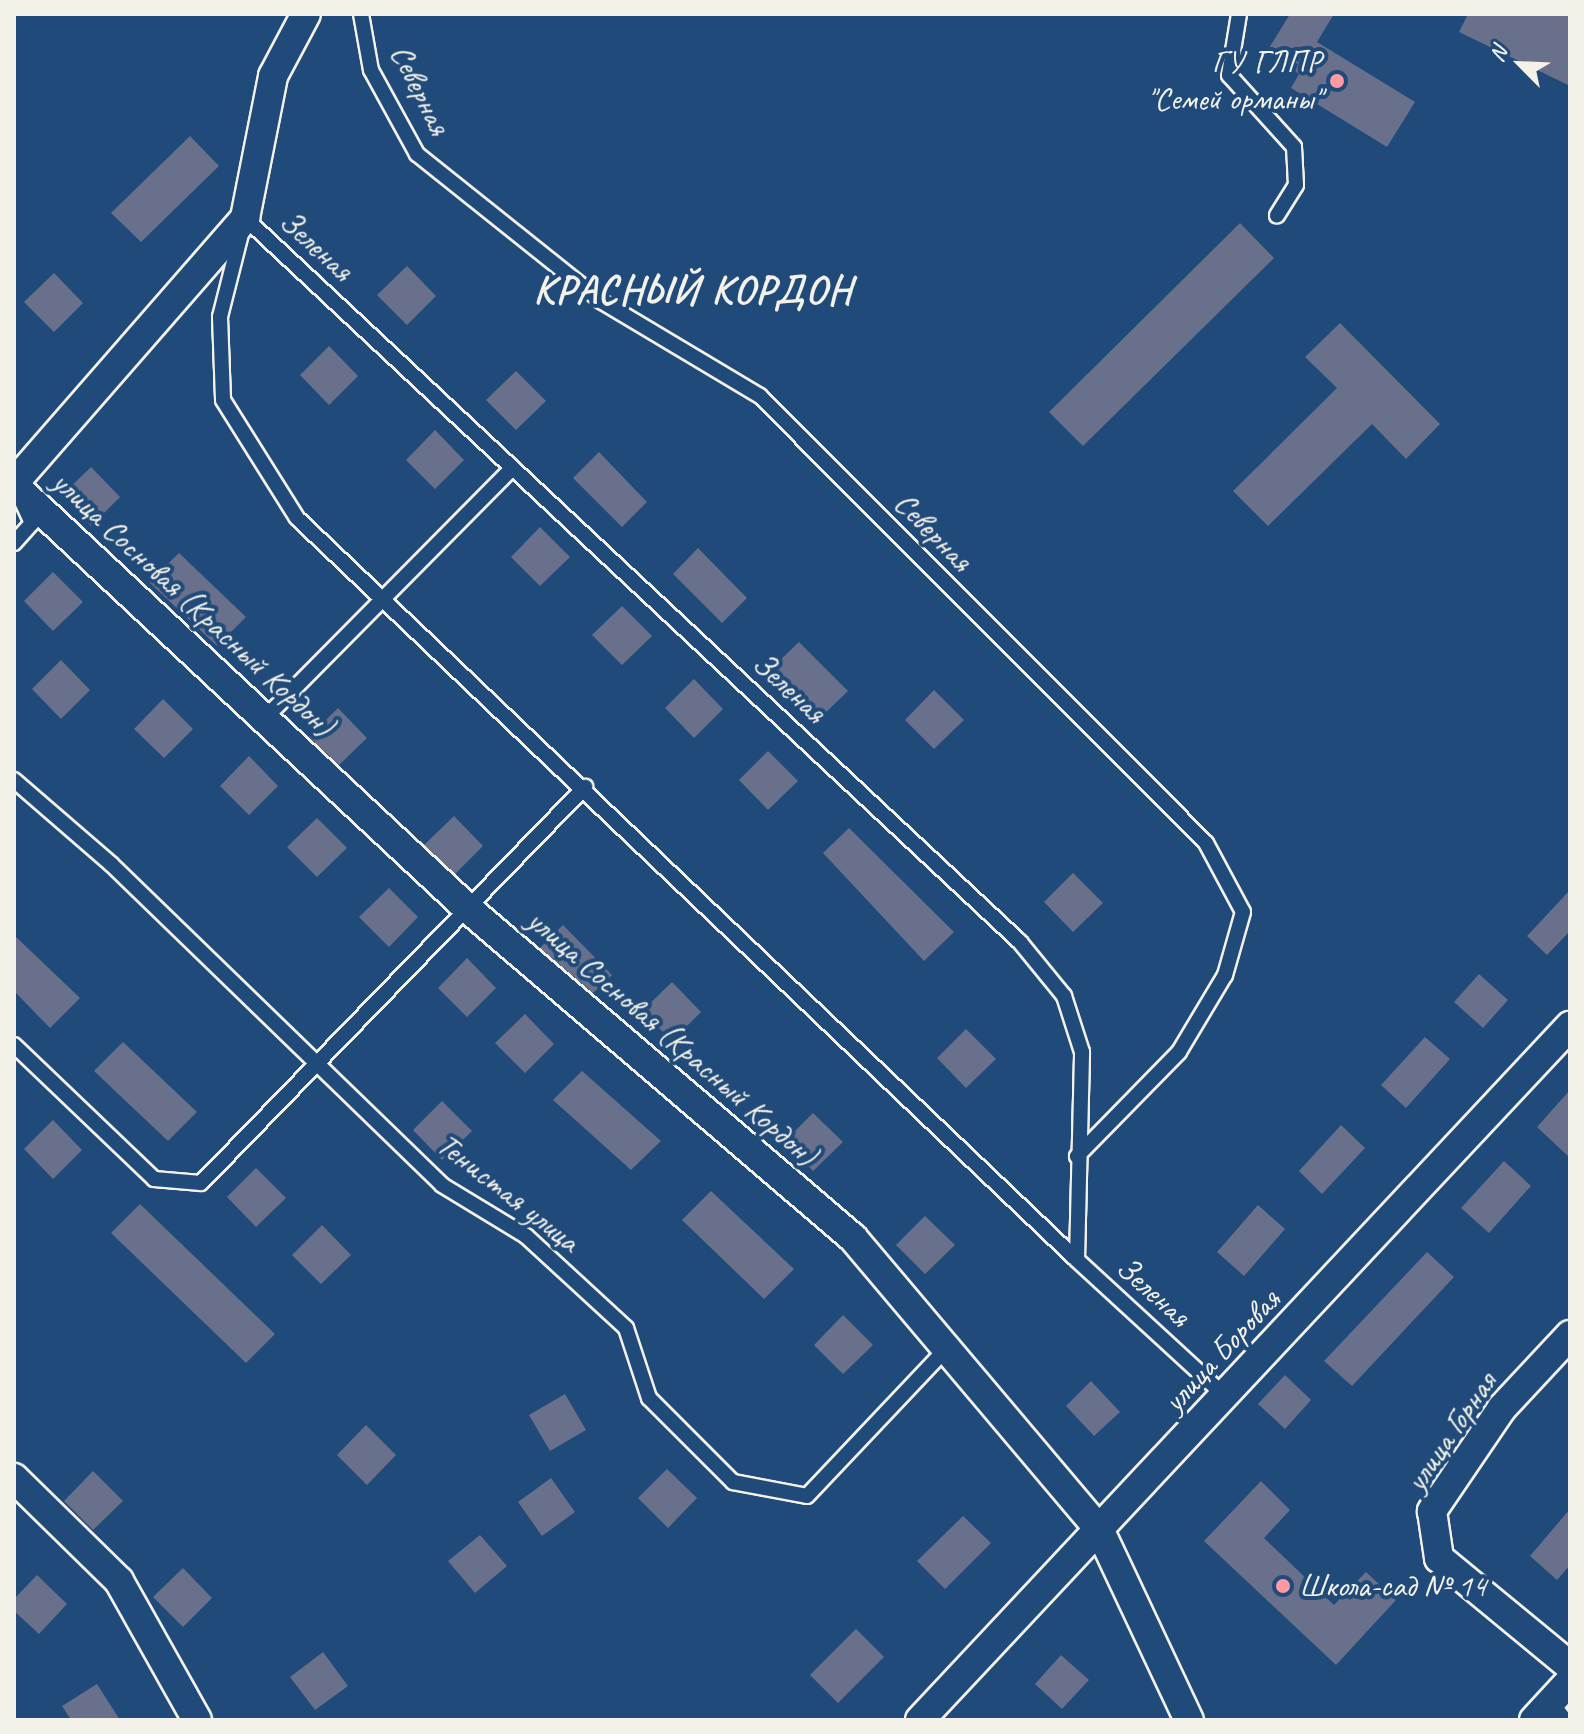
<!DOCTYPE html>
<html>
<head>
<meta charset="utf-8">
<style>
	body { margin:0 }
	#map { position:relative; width:1584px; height:1734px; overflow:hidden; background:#1f4a7a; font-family:Caveat,sans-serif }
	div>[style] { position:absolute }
	.building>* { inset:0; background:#68708b }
	.roads { filter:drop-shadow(2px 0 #f4f1e8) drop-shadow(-2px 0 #f4f1e8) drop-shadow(0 2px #f4f1e8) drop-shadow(0 -2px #f4f1e8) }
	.service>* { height:14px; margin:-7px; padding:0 7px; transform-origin:7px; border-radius:7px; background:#1f4a7a }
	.minor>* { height:28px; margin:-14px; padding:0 14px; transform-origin:14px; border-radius:14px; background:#1f4a7a }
	.dots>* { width:22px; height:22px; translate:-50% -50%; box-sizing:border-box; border:4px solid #1f4a7a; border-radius:50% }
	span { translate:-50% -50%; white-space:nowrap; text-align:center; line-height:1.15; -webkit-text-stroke:8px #1f4a7a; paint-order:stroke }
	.poi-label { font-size:32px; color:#f4f1e8 }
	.right { translate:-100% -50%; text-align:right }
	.left { translate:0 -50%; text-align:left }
	.street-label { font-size:32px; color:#f4f1e8 }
	.district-label { font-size:40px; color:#f4f1e8; font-weight:700; letter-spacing:2px }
	.frame { position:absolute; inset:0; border:16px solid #f4f1e8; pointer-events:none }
	.north { position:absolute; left:1480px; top:24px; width:80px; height:80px; -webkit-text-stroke:6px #1f4a7a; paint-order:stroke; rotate:294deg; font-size:22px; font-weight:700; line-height:32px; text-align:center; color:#f4f1e8 }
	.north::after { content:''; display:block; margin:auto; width:28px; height:36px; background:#f4f1e8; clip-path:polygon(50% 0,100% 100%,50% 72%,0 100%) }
</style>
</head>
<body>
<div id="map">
	<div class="building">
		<div style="clip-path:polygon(1290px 14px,1334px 14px,1317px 42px,1415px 102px,1387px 147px,1291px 88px,1299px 74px,1266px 53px)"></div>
		<div style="clip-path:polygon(1468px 14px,1570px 14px,1570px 86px,1459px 32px)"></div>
		<div style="clip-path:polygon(190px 136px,219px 166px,141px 242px,111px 213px)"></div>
		<div style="clip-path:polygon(1240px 223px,1274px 258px,1083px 446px,1049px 412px)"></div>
		<div style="clip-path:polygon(407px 266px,436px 296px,407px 325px,377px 295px)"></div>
		<div style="clip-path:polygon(54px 273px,83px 303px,54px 332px,24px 302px)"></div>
		<div style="clip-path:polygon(1340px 323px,1440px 424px,1406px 459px,1372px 424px,1268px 526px,1233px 491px,1337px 388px,1305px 357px)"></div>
		<div style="clip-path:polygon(329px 346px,358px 376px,329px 405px,300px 375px)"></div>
		<div style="clip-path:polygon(516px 371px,546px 401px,516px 430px,486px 400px)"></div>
		<div style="clip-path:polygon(435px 430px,464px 460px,435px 489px,406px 460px)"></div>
		<div style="clip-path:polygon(599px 452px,647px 502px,622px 527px,573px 478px)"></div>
		<div style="clip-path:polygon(91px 467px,120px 497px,91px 526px,61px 496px)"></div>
		<div style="clip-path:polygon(540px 527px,570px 557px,540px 586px,511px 557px)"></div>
		<div style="clip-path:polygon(698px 548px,747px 598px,722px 623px,673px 574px)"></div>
		<div style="clip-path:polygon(179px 553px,246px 617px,217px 646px,149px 582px)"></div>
		<div style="clip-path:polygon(53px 572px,83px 602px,53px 631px,24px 601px)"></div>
		<div style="clip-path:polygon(622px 606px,652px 636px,622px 665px,592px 635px)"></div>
		<div style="clip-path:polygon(799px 642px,848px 691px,822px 716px,773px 667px)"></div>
		<div style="clip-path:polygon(61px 660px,90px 690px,61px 719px,32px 689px)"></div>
		<div style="clip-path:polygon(694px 679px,723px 709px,694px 738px,665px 708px)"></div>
		<div style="clip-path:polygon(934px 690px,964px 720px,934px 749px,905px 720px)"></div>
		<div style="clip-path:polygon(163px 699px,193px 729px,164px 758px,134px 729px)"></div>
		<div style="clip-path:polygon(338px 708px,367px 738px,339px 765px,309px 737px)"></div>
		<div style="clip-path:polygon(768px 751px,798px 781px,768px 810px,739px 780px)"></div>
		<div style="clip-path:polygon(249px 756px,278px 786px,249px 815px,220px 786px)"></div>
		<div style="clip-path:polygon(454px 816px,483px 846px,455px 874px,424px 845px)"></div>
		<div style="clip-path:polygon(317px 818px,347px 848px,317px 877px,287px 847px)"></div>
		<div style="clip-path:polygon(849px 828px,954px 932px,924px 961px,823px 853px)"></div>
		<div style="clip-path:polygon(1073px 873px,1103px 903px,1073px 932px,1044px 902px)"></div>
		<div style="clip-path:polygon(389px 888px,418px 917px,389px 947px,359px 917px)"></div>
		<div style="clip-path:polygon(1570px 890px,1570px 931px,1547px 955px,1527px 936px)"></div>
		<div style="clip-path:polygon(563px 925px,612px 975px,593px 993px,540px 948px)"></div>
		<div style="clip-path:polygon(14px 935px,80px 998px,50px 1028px,14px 991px)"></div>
		<div style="clip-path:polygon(467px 958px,496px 988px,467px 1017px,438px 988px)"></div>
		<div style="clip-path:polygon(1479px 974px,1508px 1000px,1483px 1028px,1454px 1002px)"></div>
		<div style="clip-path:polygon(672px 982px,701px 1012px,672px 1041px,642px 1011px)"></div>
		<div style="clip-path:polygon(525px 1014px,554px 1044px,525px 1073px,495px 1043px)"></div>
		<div style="clip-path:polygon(966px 1029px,996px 1059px,966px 1088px,937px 1058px)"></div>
		<div style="clip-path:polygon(1425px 1037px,1450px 1059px,1406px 1108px,1381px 1085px)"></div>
		<div style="clip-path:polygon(123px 1042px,197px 1112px,168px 1141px,94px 1071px)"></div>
		<div style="clip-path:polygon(582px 1071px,661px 1141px,631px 1170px,553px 1100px)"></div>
		<div style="clip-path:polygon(1570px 1090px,1570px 1158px,1537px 1127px)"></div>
		<div style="clip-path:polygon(442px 1101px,472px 1131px,442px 1160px,413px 1130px)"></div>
		<div style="clip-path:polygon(813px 1113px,843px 1142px,813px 1171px,784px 1142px)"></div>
		<div style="clip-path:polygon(53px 1120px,82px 1150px,53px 1179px,24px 1149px)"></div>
		<div style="clip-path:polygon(1341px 1125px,1365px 1148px,1322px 1194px,1299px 1171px)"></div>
		<div style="clip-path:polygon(1504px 1161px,1531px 1186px,1489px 1233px,1461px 1208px)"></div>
		<div style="clip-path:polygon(256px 1168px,286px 1198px,256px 1227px,227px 1197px)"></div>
		<div style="clip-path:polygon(711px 1191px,794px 1269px,764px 1299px,682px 1220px)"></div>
		<div style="clip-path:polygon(140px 1204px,275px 1334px,246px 1363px,111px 1233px)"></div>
		<div style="clip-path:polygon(1258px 1205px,1285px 1229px,1244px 1276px,1217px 1252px)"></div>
		<div style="clip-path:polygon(925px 1216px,955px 1245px,925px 1274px,896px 1245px)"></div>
		<div style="clip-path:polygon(322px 1225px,351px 1255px,321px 1284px,292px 1255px)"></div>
		<div style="clip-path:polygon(1427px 1252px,1454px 1277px,1352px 1386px,1324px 1361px)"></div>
		<div style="clip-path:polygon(843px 1315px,873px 1345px,843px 1374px,814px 1345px)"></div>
		<div style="clip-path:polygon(1285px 1375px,1311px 1400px,1285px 1429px,1258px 1404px)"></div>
		<div style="clip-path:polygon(1091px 1381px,1120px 1412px,1094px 1436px,1066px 1406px)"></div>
		<div style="clip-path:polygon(565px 1394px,586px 1430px,550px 1451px,529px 1415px)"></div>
		<div style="clip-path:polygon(366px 1425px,396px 1455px,367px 1485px,337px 1455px)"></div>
		<div style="clip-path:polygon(667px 1469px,697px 1498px,668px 1528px,638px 1498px)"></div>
		<div style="clip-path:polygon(93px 1471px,123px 1501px,93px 1530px,64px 1501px)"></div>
		<div style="clip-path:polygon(551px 1478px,575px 1512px,542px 1536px,518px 1502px)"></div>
		<div style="clip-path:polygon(1261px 1481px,1290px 1510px,1264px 1538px,1334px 1605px,1366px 1572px,1396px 1600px,1336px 1665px,1204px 1541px)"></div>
		<div style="clip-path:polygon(1570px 1509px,1570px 1565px,1557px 1580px,1530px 1556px)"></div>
		<div style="clip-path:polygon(963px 1516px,991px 1543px,945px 1589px,917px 1561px)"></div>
		<div style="clip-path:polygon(480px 1535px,507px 1566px,475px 1593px,448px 1561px)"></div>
		<div style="clip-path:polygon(183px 1568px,212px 1598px,183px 1627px,153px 1597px)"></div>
		<div style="clip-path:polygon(37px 1575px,67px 1604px,39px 1634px,14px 1611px,14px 1599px)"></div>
		<div style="clip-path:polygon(856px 1629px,884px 1657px,838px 1703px,810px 1675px)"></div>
		<div style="clip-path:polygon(323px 1652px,348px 1686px,315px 1710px,290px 1677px)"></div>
		<div style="clip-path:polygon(1061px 1655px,1089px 1680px,1062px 1709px,1035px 1684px)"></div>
		<div style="clip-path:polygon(97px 1684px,120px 1720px,71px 1720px,62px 1706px)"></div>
	</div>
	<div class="roads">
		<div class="service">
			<div style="left:361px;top:14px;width:57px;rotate:79.9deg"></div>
			<div style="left:371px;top:70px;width:96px;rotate:61.3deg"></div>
			<div style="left:417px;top:154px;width:236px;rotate:38.6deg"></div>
			<div style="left:601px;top:301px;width:185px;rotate:30.9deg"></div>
			<div style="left:760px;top:396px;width:631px;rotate:45.06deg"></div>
			<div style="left:1206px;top:843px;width:78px;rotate:61.8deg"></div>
			<div style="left:1243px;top:912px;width:66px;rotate:105.9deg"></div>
			<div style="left:1225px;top:975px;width:90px;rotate:120.9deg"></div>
			<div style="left:1179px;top:1052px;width:146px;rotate:134.4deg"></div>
			<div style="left:1239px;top:14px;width:62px;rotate:99.3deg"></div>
			<div style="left:1229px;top:75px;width:97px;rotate:47.9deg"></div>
			<div style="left:1294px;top:147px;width:38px;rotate:87deg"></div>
			<div style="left:1296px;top:185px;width:36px;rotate:122deg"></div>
			<div style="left:14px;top:543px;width:27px;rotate:-48deg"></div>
			<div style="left:32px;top:523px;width:21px;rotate:-115deg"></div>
			<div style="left:267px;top:716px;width:349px;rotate:-45.3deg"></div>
			<div style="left:14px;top:780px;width:128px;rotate:40.9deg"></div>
			<div style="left:111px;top:864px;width:461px;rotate:44.1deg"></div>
			<div style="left:442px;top:1185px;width:98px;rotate:31.3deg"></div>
			<div style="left:526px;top:1236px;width:136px;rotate:42.6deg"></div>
			<div style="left:626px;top:1328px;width:74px;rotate:71.8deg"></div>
			<div style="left:649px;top:1398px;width:119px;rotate:45deg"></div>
			<div style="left:733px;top:1482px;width:75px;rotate:10.7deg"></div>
			<div style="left:807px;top:1496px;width:202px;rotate:-46.6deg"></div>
			<div style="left:14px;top:1045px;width:194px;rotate:43.7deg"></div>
			<div style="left:154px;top:1179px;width:47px;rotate:4.9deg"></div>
			<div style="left:201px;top:1183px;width:552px;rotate:-45.88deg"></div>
			<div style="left:1077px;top:1260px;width:208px;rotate:-88.6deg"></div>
			<div style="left:1082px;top:1052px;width:59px;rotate:-107.8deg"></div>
			<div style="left:1064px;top:996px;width:70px;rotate:-129.2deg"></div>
			<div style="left:1020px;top:942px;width:1061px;rotate:-136.95deg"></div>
			<div style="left:245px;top:218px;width:102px;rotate:104.2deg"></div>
			<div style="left:220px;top:317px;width:83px;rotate:87.9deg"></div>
			<div style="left:223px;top:400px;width:139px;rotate:57.9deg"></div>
			<div style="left:297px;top:518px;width:1077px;rotate:43.57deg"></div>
			<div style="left:1077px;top:1260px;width:202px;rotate:42.6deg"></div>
			<div style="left:1551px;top:1702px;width:23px;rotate:52deg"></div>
		</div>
		<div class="minor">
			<div style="left:14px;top:483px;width:352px;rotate:-48.9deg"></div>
			<div style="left:245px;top:218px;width:145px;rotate:-78.8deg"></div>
			<div style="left:273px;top:76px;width:70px;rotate:-62deg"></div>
			<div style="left:14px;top:485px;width:617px;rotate:43.03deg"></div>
			<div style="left:465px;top:906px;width:511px;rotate:40.55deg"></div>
			<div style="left:853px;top:1238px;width:381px;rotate:49.8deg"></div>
			<div style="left:1099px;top:1529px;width:211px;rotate:64.8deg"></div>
			<div style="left:1570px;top:1335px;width:100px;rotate:133deg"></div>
			<div style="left:1502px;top:1408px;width:125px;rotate:124.2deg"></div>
			<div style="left:1432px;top:1511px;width:48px;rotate:81.5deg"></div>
			<div style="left:1439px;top:1558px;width:170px;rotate:39.5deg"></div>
			<div style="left:14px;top:1478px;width:147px;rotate:44.4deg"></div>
			<div style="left:119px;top:1581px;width:159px;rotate:60.7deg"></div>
			<div style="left:920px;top:1720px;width:951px;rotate:-46.88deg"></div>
			<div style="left:1534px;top:1720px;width:53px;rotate:-47.3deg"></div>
		</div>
	</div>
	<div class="dots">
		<div style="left:1337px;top:81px;background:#ff9aa2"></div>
		<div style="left:1283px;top:1586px;background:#ff9aa2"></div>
	</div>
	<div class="poi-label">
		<span class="right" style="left:1321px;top:81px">ГУ ГЛПР<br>"Семей орманы"</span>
		<span class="left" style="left:1299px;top:1586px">Школа-сад № 14</span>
	</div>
	<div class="street-label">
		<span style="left:420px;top:90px;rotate:64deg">Северная</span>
		<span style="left:316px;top:246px;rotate:43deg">Зеленая</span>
		<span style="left:933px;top:532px;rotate:46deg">Северная</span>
		<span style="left:193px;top:604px;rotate:43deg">улица Сосновая (Красный Кордон)</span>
		<span style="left:789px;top:688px;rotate:43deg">Зеленая</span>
		<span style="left:672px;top:1038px;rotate:41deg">улица Сосновая (Красный Кордон)</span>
		<span style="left:508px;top:1193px;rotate:38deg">Тенистая улица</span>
		<span style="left:1153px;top:1292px;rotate:42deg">Зеленая</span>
		<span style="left:1222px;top:1351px;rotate:-47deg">улица Боровая</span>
		<span style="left:1451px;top:1432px;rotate:-56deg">улица Горная</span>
	</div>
	<div class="district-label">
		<span style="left:693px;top:290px">КРАСНЫЙ КОРДОН</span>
	</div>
	<div class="frame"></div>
	<div class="north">N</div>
</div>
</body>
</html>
